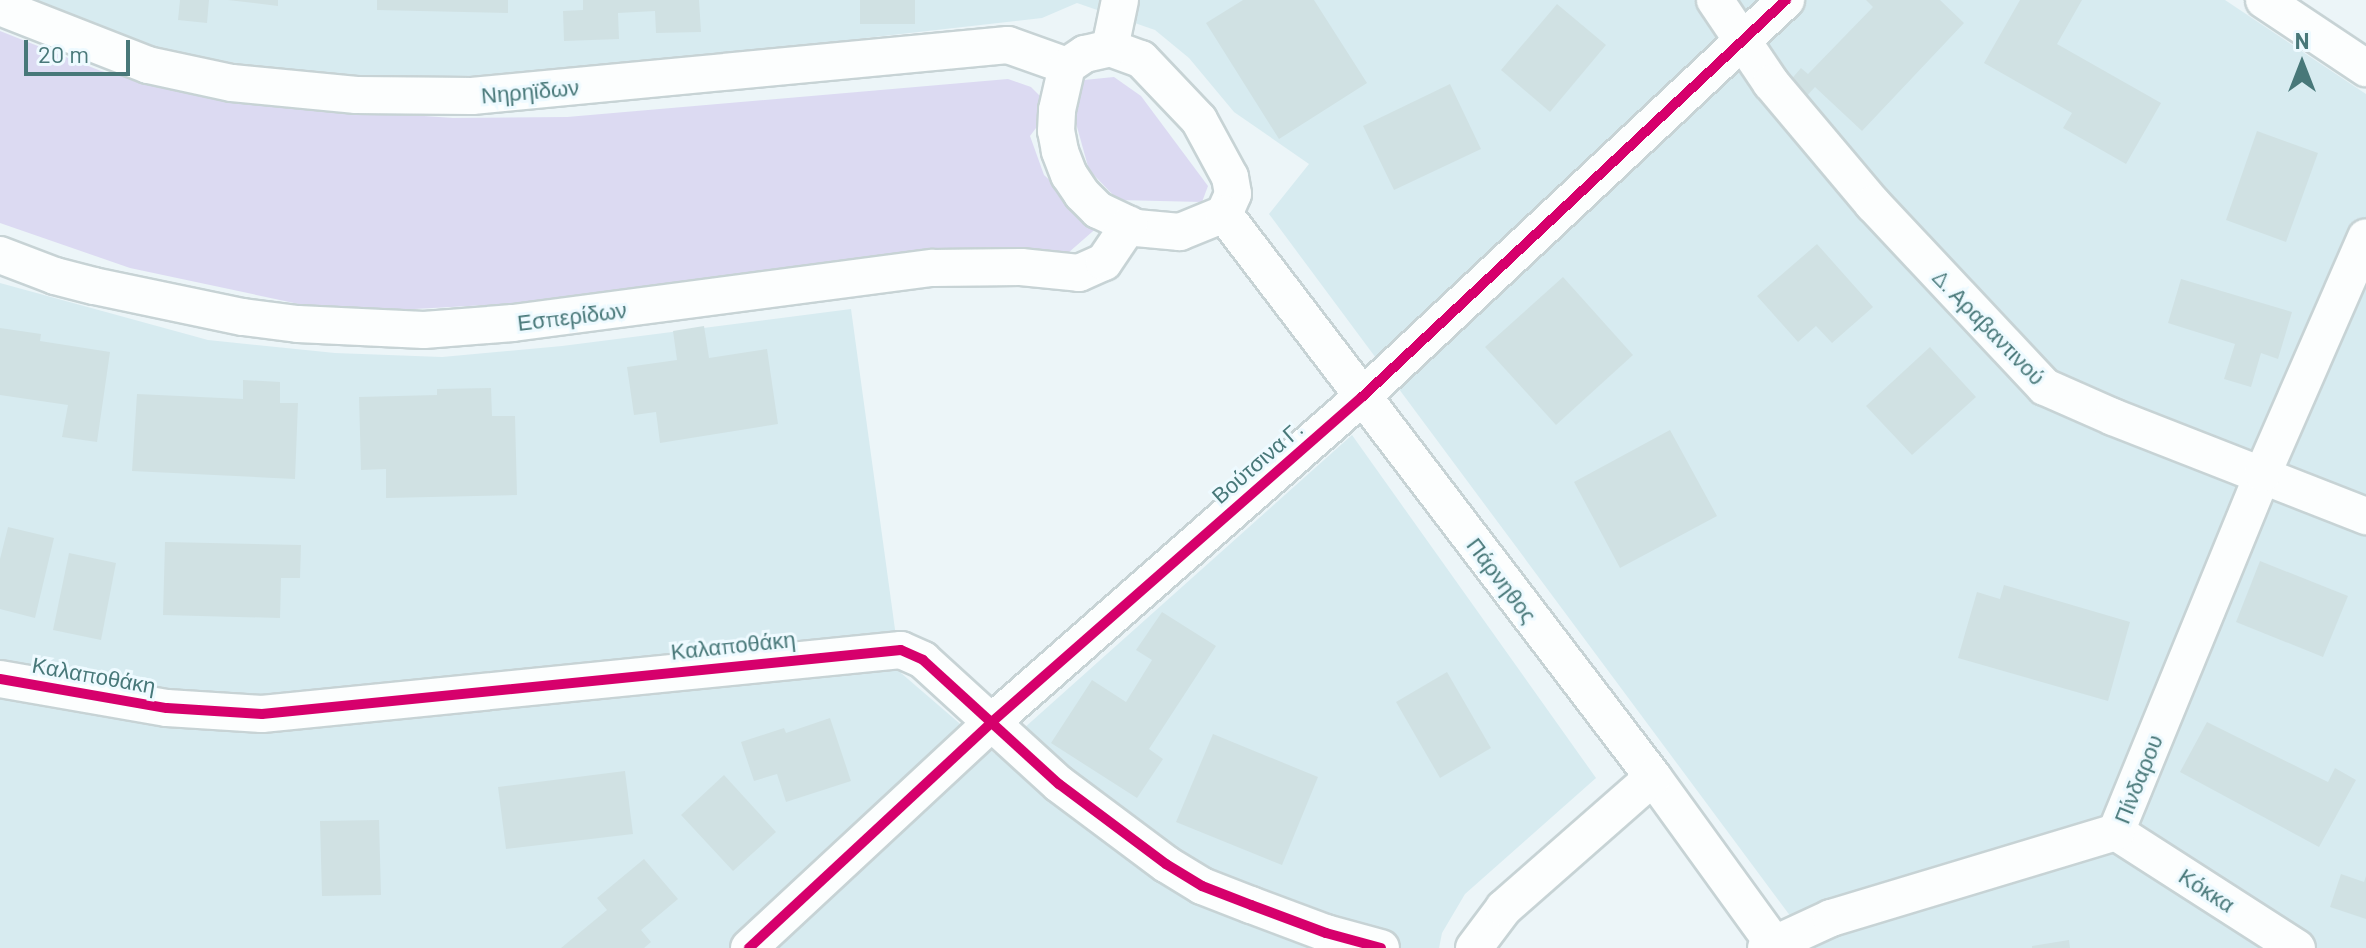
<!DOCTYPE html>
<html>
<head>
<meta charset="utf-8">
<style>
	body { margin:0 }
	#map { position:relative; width:2366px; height:948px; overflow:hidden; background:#ecf5f8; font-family:Barlow,sans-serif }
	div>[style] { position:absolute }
	.residential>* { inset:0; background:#d7ebf0 }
	.green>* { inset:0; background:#dcdaf2 }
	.building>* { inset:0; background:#d0e1e3 }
	.roads { filter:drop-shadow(2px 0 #c7d3d5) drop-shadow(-2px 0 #c7d3d5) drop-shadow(0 2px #c7d3d5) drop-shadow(0 -2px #c7d3d5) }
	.minor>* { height:36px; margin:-18px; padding:0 18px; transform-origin:18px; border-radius:18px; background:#fcfefe }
	.cycleway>* { height:10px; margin:-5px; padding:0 5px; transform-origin:5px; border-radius:5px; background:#d6006c }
	span { translate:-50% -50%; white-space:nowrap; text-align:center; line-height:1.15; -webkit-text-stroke:6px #eefaff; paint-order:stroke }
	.street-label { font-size:22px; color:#487879 }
	.north { position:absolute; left:2262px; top:24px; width:80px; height:80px; -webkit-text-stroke:6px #eefaff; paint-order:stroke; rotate:0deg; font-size:22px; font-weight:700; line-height:32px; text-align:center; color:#487879 }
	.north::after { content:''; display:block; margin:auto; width:28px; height:36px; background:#487879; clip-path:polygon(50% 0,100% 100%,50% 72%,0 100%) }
	.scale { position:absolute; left:24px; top:40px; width:106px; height:36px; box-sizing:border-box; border:4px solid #487879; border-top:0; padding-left:10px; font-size:24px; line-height:28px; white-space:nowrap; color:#487879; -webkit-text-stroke:6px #eefaff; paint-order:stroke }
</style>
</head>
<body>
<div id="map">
	<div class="residential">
		<div style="clip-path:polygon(14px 0,2225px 0,2366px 94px,2366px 948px,1814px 948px,1269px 214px,1309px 164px,1234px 112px,1189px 58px,1155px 30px,1077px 3px,1042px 18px,573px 71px,365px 82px,246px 65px,136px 44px)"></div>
		<div style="clip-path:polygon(0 283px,208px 340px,335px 353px,442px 357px,562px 346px,851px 309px,901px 673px,995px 754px,1352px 435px,1596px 778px,1465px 894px,1442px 933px,1439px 948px,0 948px)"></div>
	</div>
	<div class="green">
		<div style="clip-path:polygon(0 31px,101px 71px,176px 90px,266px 105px,453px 118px,567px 117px,1008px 79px,1031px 87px,1043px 99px,1039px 124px,1030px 136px,1044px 175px,1100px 225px,1068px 253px,973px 248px,559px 301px,341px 313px,130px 268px,0 223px)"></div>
		<div style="clip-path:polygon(1114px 77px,1141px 96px,1208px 186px,1202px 202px,1118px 200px,1089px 170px,1074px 116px,1084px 80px)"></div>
	</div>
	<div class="building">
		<div style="clip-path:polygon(180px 0,209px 0,207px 23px,178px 20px)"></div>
		<div style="clip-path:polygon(228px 0,278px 0,278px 6px)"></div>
		<div style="clip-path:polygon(377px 0,508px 0,508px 13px,377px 10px)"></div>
		<div style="clip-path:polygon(583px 0,699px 0,701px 32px,656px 33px,655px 11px,618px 13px,619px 39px,564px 41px,563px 11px,583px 10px)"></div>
		<div style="clip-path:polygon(860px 0,915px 0,915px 24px,860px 24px)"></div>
		<div style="clip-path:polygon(1243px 0,1314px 0,1367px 83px,1279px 139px,1206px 23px)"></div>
		<div style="clip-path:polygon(1866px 0,1940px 0,1964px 23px,1862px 131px,1815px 87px,1804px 99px,1788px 83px,1801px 68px,1808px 74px,1873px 7px)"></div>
		<div style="clip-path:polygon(2020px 0,2082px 0,2057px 44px,2161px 103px,2126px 164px,2063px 128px,2072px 113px,1984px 63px)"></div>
		<div style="clip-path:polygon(1557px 4px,1606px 45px,1550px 112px,1501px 70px)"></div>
		<div style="clip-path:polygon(1450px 84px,1481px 149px,1394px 190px,1363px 126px)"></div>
		<div style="clip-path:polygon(2257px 131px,2318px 153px,2286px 242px,2226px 220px)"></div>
		<div style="clip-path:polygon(1817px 244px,1873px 307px,1832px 343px,1816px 326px,1798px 342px,1757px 296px)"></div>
		<div style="clip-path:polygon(1563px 277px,1633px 355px,1556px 425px,1485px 347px)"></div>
		<div style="clip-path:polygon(2181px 279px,2292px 312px,2278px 359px,2261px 353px,2251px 387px,2224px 379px,2235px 344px,2168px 323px)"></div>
		<div style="clip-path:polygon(704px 326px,709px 358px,767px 349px,778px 424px,660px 443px,656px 412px,634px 415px,627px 367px,677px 360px,673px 331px)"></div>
		<div style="clip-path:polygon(0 328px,41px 334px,40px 341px,110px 352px,97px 442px,62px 437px,68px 405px,0 395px)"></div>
		<div style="clip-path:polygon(1930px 347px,1976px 397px,1912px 455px,1866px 406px)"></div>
		<div style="clip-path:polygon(243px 380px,280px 382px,280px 403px,298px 403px,295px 479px,132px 471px,137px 394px,243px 399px)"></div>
		<div style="clip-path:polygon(491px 388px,492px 416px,515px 416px,517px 495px,386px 498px,386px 469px,361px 470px,359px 397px,437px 395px,437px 389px)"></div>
		<div style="clip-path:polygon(1670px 430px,1717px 516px,1620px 568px,1574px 482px)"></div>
		<div style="clip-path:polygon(8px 527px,54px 538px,35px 618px,0 609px,0 559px)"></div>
		<div style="clip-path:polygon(165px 542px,301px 545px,300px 578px,281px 578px,280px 618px,163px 615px)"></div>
		<div style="clip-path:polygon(69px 553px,116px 563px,101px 640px,53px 630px)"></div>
		<div style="clip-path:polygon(2260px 561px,2348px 596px,2323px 657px,2236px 622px)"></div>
		<div style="clip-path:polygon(2004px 585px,2130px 622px,2108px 701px,1958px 658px,1977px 592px,2000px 599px)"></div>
		<div style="clip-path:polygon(1162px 612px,1216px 646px,1149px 749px,1163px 759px,1137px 798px,1051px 743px,1092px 680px,1126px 702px,1152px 660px,1136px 650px)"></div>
		<div style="clip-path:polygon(1447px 672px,1491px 748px,1440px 778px,1396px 702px)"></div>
		<div style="clip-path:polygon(830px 718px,851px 781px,786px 802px,777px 774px,754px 781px,741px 742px,784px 728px,786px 733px)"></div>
		<div style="clip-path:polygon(2207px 722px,2328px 782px,2335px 768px,2356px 780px,2319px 847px,2180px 772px)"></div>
		<div style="clip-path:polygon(1213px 734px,1318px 777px,1282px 865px,1176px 822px)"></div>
		<div style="clip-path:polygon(625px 771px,633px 834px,506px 849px,498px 787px)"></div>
		<div style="clip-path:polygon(724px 775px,776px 832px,733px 871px,681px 815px)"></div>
		<div style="clip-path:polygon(379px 820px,381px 895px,322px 896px,320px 821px)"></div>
		<div style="clip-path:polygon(644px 859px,678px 899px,641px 930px,651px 942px,644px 948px,561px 948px,607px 910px,597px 898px)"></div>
		<div style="clip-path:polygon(2341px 874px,2364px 882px,2366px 876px,2366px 919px,2330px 907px)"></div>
		<div style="clip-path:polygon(2069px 940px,2070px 948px,2032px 948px,2032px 946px)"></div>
	</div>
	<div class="roads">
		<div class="minor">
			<div style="left:1715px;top:0;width:100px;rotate:56deg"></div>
			<div style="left:1771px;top:83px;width:158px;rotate:49.9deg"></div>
			<div style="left:1873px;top:204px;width:251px;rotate:46.8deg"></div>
			<div style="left:2045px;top:387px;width:74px;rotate:23.8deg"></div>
			<div style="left:2113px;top:417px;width:272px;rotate:21.4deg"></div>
			<div style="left:2264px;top:0;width:123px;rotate:33.7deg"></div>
			<div style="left:0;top:7px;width:159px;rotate:21.4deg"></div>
			<div style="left:148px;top:65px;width:86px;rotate:12.1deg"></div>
			<div style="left:232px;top:83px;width:125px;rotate:5.5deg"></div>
			<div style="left:356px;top:95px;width:116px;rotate:0.5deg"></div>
			<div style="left:472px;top:96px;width:538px;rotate:-5.44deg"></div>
			<div style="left:1008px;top:45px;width:63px;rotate:19.6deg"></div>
			<div style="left:1110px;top:48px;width:33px;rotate:20deg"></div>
			<div style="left:1141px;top:59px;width:84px;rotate:46.4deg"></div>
			<div style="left:1199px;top:120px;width:65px;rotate:61.5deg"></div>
			<div style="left:1230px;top:177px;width:17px;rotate:80deg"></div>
			<div style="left:1233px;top:194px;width:22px;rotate:114deg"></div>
			<div style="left:1224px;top:214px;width:48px;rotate:157.8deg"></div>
			<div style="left:1180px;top:232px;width:44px;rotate:-174.8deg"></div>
			<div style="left:1136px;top:228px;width:42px;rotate:-154.7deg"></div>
			<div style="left:1098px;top:210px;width:23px;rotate:-135deg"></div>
			<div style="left:1082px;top:194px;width:23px;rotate:-124deg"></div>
			<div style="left:1069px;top:175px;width:26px;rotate:-111deg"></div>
			<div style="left:1060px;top:151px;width:20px;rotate:-101deg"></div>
			<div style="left:1056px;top:131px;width:21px;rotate:-87deg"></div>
			<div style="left:1057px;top:110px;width:45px;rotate:-77.2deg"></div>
			<div style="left:1067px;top:66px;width:22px;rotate:-34deg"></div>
			<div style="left:1085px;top:54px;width:26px;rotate:-13deg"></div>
			<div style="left:1110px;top:48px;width:49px;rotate:-78.2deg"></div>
			<div style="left:1224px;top:214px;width:708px;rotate:52.69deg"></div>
			<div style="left:1653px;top:777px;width:211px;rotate:54.1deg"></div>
			<div style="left:0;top:255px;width:59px;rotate:20.9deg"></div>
			<div style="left:55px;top:276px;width:40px;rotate:14.4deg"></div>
			<div style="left:94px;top:286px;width:152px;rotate:11.8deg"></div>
			<div style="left:243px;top:317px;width:55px;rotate:7.3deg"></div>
			<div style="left:298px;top:324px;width:126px;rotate:2.7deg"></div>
			<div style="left:424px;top:330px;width:89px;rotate:-4.5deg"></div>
			<div style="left:513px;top:323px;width:424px;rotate:-7.5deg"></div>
			<div style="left:933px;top:268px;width:88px;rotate:-0.7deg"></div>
			<div style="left:1021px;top:267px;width:58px;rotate:5.9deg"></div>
			<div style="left:1079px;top:273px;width:27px;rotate:-24deg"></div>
			<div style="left:1104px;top:262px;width:45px;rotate:-56deg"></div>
			<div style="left:0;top:679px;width:169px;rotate:9.9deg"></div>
			<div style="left:167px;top:708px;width:95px;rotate:3.6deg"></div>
			<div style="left:262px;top:714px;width:642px;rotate:-5.72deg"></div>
			<div style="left:901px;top:650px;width:24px;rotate:24deg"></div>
			<div style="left:923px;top:660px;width:184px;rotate:42.4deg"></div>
			<div style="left:1059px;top:784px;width:134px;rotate:36.8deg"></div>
			<div style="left:1166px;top:864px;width:42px;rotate:31.4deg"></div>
			<div style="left:1202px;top:886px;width:53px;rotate:21.2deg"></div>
			<div style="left:1251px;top:905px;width:80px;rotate:20.5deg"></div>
			<div style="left:1326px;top:933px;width:57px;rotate:15.3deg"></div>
			<div style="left:2116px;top:832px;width:388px;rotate:-67.7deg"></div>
			<div style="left:2263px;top:473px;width:257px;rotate:-66.4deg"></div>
			<div style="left:2116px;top:832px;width:215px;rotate:32.7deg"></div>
			<div style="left:749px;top:948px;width:333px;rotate:-42.9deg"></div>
			<div style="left:993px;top:721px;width:491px;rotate:-41.3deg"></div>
			<div style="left:1362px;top:397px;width:581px;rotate:-43.12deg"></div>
			<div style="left:1474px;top:948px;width:50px;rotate:-53.1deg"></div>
			<div style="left:1504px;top:908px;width:198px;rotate:-41.3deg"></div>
			<div style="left:1766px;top:948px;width:72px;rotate:-24.8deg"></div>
			<div style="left:1831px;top:918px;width:298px;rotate:-16.8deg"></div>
		</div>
	</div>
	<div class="cycleway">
		<div style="left:0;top:679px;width:169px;rotate:9.9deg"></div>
		<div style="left:167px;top:708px;width:95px;rotate:3.6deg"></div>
		<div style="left:262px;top:714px;width:642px;rotate:-5.72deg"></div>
		<div style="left:901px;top:650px;width:24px;rotate:24deg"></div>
		<div style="left:923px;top:660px;width:184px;rotate:42.4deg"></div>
		<div style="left:1059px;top:784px;width:134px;rotate:36.8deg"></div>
		<div style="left:1166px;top:864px;width:42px;rotate:31.4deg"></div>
		<div style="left:1202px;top:886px;width:53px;rotate:21.2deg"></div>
		<div style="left:1251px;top:905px;width:80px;rotate:20.5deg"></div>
		<div style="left:1326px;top:933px;width:57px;rotate:15.3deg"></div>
		<div style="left:749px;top:948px;width:333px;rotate:-42.9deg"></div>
		<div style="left:993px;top:721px;width:491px;rotate:-41.3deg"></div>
		<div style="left:1362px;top:397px;width:581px;rotate:-43.12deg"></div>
	</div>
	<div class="street-label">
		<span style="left:530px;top:91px;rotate:-5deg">Νηρηϊδων</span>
		<span style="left:572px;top:316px;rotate:-7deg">Εσπερίδων</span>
		<span style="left:1989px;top:327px;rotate:46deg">Δ. Αραβαντινού</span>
		<span style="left:1257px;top:462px;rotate:-41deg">Βούτσινα Γ.</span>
		<span style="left:1502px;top:580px;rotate:53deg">Πάρνηθος</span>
		<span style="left:733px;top:645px;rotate:-6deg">Καλαποθάκη</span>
		<span style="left:94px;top:675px;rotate:10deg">Καλαποθάκη</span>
		<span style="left:2138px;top:779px;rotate:-68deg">Πίνδαρου</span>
		<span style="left:2207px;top:890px;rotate:33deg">Κόκκα</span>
	</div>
	<div class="north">N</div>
	<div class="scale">20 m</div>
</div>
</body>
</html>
